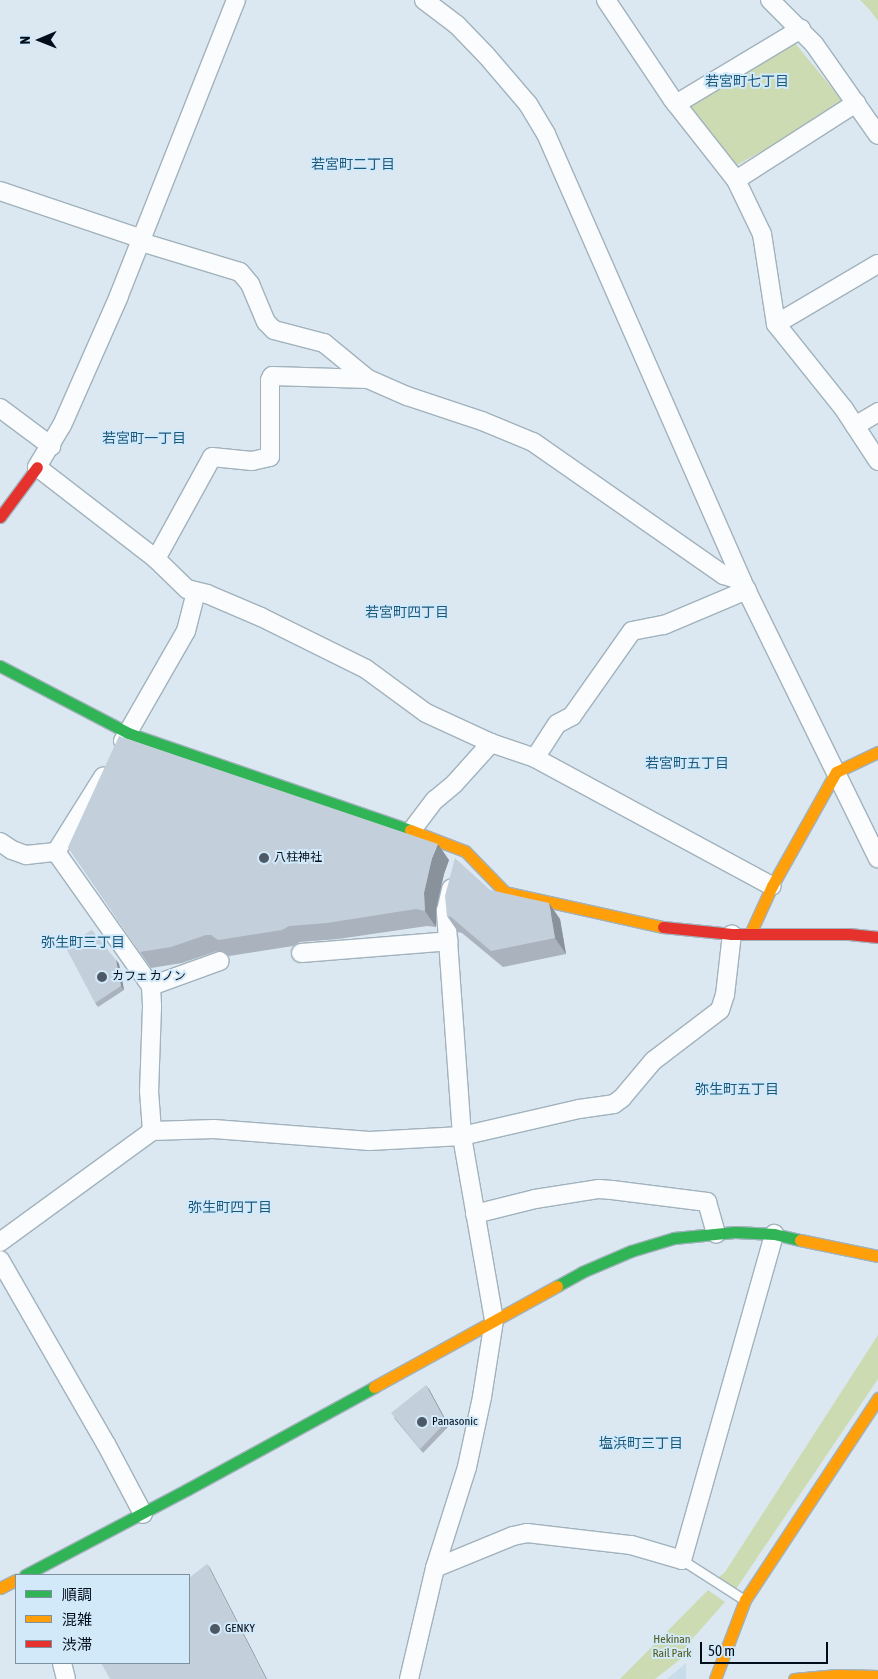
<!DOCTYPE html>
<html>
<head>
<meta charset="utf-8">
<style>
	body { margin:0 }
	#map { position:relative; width:878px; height:1679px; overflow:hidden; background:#dbe8f1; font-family:"Asap Condensed","Noto Sans JP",sans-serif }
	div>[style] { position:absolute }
	.built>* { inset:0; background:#c9dcea }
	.green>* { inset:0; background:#ccdbb2 }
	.roads { filter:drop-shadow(1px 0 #a1b2bd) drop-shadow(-1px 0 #a1b2bd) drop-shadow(0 1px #a1b2bd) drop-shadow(0 -1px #a1b2bd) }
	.lane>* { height:9px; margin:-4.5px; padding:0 4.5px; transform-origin:4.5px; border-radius:4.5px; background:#fafcfd }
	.street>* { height:18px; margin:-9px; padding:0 9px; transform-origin:9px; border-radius:9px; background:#fafcfd }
	.fast>* { height:11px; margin:-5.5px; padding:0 5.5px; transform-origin:5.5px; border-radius:5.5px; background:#30b455 }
	.slow>* { height:11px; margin:-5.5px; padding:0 5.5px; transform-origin:5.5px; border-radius:5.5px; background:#ff9f0a }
	.jam>* { height:11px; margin:-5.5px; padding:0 5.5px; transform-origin:5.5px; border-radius:5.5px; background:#e5322d }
	.wall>* { inset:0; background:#a9b2bd }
	.shaded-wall>* { inset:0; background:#89919a }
	.building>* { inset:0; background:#c4cfdc }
	.dots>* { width:14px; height:14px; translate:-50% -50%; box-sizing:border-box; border:2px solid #d2e9fa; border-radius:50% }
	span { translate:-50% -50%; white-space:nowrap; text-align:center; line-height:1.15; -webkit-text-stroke:4px #d2e9fa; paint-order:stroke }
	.poi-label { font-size:12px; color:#000e1b }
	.left { translate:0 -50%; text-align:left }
	.park-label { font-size:12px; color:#535d1e }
	.neighbourhood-label { font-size:14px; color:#1a597c }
	.legend { position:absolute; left:15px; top:1574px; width:175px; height:90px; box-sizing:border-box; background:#d2e9fa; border:1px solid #7e91a1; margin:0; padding:6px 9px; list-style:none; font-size:15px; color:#000e1b }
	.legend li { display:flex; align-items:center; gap:10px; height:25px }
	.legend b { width:25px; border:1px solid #7e91a1 }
	.north { position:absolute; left:15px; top:15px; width:50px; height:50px; -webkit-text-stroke:4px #d2e9fa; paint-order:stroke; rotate:269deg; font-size:14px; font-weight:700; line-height:20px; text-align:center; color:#000e1b }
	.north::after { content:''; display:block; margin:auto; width:18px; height:22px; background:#000e1b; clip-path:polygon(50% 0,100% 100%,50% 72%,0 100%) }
	.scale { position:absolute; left:700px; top:1642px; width:128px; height:22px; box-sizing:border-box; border:2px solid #000e1b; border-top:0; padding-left:6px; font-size:15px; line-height:18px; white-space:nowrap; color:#000e1b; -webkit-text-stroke:4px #d2e9fa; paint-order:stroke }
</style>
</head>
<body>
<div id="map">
	<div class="built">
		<div style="clip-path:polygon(686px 1663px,686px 1679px,667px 1679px)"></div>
	</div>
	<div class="green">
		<div style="clip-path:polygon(860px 0,878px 0,878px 21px,869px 9px)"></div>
		<div style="clip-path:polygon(794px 42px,846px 105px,735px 166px,686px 108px)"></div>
		<div style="clip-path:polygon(878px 1335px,878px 1379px,736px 1589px,719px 1577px,725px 1572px)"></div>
		<div style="clip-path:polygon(708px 1590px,725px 1602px,686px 1646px,686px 1655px,655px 1679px,620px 1679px)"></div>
	</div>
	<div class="roads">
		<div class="lane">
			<div style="left:682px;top:1560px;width:72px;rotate:32.6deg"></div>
		</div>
		<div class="street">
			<div style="left:236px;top:0;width:318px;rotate:111.6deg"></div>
			<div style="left:119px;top:296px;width:141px;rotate:113.8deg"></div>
			<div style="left:62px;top:425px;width:49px;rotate:120.8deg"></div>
			<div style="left:37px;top:467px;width:150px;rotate:37.7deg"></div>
			<div style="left:156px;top:559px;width:43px;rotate:44.1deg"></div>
			<div style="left:187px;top:589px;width:21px;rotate:14deg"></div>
			<div style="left:207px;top:594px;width:59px;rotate:23.1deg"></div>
			<div style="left:261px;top:617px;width:117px;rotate:26.3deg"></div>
			<div style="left:366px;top:669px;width:74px;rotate:36.3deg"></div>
			<div style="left:426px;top:713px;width:72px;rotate:24.8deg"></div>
			<div style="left:491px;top:743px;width:46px;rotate:18.8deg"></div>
			<div style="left:535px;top:758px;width:269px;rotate:28.4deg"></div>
			<div style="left:424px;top:0;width:41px;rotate:37.1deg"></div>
			<div style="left:457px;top:25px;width:42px;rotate:46deg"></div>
			<div style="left:486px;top:55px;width:65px;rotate:49.4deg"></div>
			<div style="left:528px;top:104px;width:35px;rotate:59deg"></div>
			<div style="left:546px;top:134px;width:488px;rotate:66.3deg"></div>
			<div style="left:742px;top:581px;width:309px;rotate:63.9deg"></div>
			<div style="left:606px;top:0;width:120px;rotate:56.2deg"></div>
			<div style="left:673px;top:100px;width:102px;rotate:51.8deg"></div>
			<div style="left:736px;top:180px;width:60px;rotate:64.3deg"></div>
			<div style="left:762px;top:234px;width:91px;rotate:81.2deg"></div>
			<div style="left:776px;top:324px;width:109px;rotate:51.3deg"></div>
			<div style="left:844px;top:409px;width:62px;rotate:56.8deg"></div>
			<div style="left:770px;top:0;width:62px;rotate:45deg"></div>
			<div style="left:814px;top:44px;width:111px;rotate:54.9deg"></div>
			<div style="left:676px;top:104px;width:146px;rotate:-31deg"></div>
			<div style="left:736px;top:180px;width:143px;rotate:-32.7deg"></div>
			<div style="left:0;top:191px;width:151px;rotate:18.6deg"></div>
			<div style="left:141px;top:242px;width:103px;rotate:16.9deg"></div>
			<div style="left:240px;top:272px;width:16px;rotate:50deg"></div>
			<div style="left:250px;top:284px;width:41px;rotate:67.2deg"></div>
			<div style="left:266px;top:322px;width:11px;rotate:45deg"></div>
			<div style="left:274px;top:330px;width:52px;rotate:14.6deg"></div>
			<div style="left:324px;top:343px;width:57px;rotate:39.3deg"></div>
			<div style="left:368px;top:379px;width:43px;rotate:23.6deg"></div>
			<div style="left:407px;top:396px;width:79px;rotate:18.4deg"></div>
			<div style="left:482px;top:421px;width:55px;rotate:22.4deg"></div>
			<div style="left:533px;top:442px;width:233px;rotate:34.9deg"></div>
			<div style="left:724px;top:575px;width:19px;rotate:18deg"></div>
			<div style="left:776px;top:324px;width:118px;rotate:-30.5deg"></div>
			<div style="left:0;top:408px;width:64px;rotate:36.7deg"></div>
			<div style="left:855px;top:426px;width:27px;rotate:-31deg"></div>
			<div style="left:156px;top:559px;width:116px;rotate:-61.2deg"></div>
			<div style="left:212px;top:457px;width:40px;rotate:5.7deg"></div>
			<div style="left:252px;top:461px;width:18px;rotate:-13deg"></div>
			<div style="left:270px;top:457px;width:77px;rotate:-90deg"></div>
			<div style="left:270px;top:380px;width:4px;rotate:-63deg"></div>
			<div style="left:272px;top:376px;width:96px;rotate:1.8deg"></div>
			<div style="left:123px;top:741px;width:127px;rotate:-60.2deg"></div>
			<div style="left:186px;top:631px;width:40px;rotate:-75.6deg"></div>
			<div style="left:535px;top:758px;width:40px;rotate:-57.1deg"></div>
			<div style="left:557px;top:724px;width:17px;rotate:-28deg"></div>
			<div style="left:572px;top:716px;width:104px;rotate:-54.8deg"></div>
			<div style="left:632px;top:631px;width:33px;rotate:-11deg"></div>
			<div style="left:664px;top:625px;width:90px;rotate:-22.9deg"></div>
			<div style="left:412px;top:830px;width:38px;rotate:-53deg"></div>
			<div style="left:435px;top:800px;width:26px;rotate:-40deg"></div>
			<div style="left:455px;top:783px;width:54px;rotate:-48deg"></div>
			<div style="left:0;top:842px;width:14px;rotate:34deg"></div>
			<div style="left:12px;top:850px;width:15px;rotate:20deg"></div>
			<div style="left:26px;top:855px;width:30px;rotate:-6deg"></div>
			<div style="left:56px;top:852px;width:164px;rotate:54.7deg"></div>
			<div style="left:151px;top:986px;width:21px;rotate:87deg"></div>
			<div style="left:152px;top:1007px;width:84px;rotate:92deg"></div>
			<div style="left:149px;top:1091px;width:40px;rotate:85.7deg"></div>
			<div style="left:56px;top:852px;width:89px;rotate:-57.9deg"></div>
			<div style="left:301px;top:953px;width:148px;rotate:-4.6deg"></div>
			<div style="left:151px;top:986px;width:73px;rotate:-19.9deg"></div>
			<div style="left:475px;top:1214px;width:62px;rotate:-14deg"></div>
			<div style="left:535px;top:1199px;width:65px;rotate:-8.9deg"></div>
			<div style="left:599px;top:1189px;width:13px;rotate:4deg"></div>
			<div style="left:612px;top:1190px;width:96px;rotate:7.2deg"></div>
			<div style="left:707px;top:1202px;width:33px;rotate:74deg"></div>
			<div style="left:0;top:1242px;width:188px;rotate:-36.1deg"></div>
			<div style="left:152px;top:1131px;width:62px;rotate:-1.8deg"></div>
			<div style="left:214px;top:1129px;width:156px;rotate:4.4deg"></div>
			<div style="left:370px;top:1141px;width:92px;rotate:-3.1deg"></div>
			<div style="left:462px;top:1136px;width:120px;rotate:-13deg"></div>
			<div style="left:579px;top:1109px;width:35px;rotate:-8deg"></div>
			<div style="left:614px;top:1104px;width:10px;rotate:-37deg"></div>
			<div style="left:622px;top:1098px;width:48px;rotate:-50deg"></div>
			<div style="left:653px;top:1061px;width:84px;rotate:-37.3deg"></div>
			<div style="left:720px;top:1010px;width:16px;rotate:-72deg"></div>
			<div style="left:725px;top:995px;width:61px;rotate:-83.5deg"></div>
			<div style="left:0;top:1260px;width:212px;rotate:60.1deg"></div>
			<div style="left:106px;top:1444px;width:79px;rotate:62.1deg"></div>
			<div style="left:435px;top:1568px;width:84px;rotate:-22.3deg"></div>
			<div style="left:513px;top:1536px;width:14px;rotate:-12deg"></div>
			<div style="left:527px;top:1533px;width:105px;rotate:6.6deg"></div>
			<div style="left:631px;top:1545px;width:53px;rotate:16.4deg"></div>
			<div style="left:682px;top:1560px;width:339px;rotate:-74.2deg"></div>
			<div style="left:62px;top:1663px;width:16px;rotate:76deg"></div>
			<div style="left:409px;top:1679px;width:114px;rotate:-76.8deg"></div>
			<div style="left:435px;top:1568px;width:106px;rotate:-72.4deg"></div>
			<div style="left:467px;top:1467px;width:72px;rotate:-77.9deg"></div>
			<div style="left:482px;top:1397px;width:78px;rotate:-81.1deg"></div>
			<div style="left:494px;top:1320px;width:187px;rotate:-99.9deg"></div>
			<div style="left:462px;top:1136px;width:226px;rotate:-94.1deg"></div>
			<div style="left:446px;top:911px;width:23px;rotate:-77deg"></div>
		</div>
		<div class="fast">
			<div style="left:0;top:666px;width:144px;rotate:27.6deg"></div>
			<div style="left:128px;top:733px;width:298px;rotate:19deg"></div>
			<div style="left:557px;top:1286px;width:29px;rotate:-29deg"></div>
			<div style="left:582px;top:1272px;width:53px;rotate:-23.2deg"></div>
			<div style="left:631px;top:1251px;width:45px;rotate:-16.8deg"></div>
			<div style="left:674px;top:1238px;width:61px;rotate:-5.6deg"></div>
			<div style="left:735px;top:1232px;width:39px;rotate:3deg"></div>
			<div style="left:774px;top:1234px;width:27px;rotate:13deg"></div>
			<div style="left:25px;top:1575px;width:184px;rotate:-27.8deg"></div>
			<div style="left:188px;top:1489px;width:212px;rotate:-28.7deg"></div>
		</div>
		<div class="slow">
			<div style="left:410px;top:830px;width:59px;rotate:20.9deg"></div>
			<div style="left:465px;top:851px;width:57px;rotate:45.7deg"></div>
			<div style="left:505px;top:892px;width:162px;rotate:12.5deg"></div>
			<div style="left:750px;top:934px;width:53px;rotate:-65.4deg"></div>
			<div style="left:772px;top:886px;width:131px;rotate:-60.7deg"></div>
			<div style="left:836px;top:772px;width:47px;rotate:-25.5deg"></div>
			<div style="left:800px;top:1240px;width:80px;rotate:11.6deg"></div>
			<div style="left:374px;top:1387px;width:209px;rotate:-28.9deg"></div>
			<div style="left:0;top:1588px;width:18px;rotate:-27deg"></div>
			<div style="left:715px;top:1679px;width:85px;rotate:-69.2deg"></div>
			<div style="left:745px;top:1600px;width:242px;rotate:-56.6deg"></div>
			<div style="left:794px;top:1679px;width:43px;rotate:-5.3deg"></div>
			<div style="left:837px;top:1675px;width:41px;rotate:1.4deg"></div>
		</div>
		<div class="jam">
			<div style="left:0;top:517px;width:62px;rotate:-53.5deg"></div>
			<div style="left:663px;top:927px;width:69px;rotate:5.8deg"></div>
			<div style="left:732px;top:934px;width:117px"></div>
			<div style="left:849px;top:934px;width:29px;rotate:6deg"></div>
		</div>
	</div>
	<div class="wall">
		<div style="clip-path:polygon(68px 847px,449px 860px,444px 874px,436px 909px,436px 927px,427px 926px,338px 939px,300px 942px,293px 946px,229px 956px,222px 951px,217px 951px,182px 963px,151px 968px)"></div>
		<div style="clip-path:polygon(490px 890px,560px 919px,566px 954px,503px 967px,462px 933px,458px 932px,447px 916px)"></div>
		<div style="clip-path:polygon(116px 960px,119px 964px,124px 990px,98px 1007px,95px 1003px)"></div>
		<div style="clip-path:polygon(429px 1389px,449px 1426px,423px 1453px,394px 1418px)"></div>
	</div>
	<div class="shaded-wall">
		<div style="clip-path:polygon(438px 844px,449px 860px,444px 874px,436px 909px,436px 927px,425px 911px,424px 893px,432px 858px)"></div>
		<div style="clip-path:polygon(549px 903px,560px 919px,566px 954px,555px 938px)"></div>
		<div style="clip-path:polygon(116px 960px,119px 964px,124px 990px,121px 986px)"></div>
		<div style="clip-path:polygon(426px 1385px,429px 1389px,449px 1426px,446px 1422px)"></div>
		<div style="clip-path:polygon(207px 1564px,210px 1568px,267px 1679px,266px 1679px)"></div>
	</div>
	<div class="building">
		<div style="clip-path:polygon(119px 736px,438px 844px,432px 858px,424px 893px,425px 911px,416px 909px,327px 923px,289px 926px,282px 930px,218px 940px,211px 935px,206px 935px,171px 947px,140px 952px,68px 847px)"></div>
		<div style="clip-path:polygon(455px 858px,490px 890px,549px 903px,555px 938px,491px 951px,451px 917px,447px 916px,445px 896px)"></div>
		<div style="clip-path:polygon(92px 930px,116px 960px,121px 986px,95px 1003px,65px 946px)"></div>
		<div style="clip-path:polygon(426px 1385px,446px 1422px,420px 1449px,391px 1413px)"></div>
		<div style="clip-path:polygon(207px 1564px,266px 1679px,110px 1679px,101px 1663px,189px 1663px,189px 1578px)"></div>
	</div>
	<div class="dots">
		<div style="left:264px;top:858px;background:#4d5a66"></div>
		<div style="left:102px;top:977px;background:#4d5a66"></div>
		<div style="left:422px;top:1422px;background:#4d5a66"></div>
		<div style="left:215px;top:1629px;background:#4d5a66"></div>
	</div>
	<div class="poi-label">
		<span class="left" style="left:274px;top:858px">八柱神社</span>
		<span class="left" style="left:112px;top:977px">カフェ カノン</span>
		<span class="left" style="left:432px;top:1422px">Panasonic</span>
		<span class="left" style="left:225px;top:1629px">GENKY</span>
	</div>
	<div class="park-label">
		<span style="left:672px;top:1647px">Hekinan<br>Rail Park</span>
	</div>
	<div class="neighbourhood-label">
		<span style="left:747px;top:81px">若宮町七丁目</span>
		<span style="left:353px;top:164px">若宮町二丁目</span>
		<span style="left:144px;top:438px">若宮町一丁目</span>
		<span style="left:407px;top:612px">若宮町四丁目</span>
		<span style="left:687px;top:763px">若宮町五丁目</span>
		<span style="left:83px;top:942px">弥生町三丁目</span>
		<span style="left:737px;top:1089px">弥生町五丁目</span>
		<span style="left:230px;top:1207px">弥生町四丁目</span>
		<span style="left:641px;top:1443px">塩浜町三丁目</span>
	</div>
	<ul class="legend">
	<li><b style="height:6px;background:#30b455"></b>順調</li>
	<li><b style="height:6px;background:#ff9f0a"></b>混雑</li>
	<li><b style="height:6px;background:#e5322d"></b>渋滞</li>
	</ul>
	<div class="north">N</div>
	<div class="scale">50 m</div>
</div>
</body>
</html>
